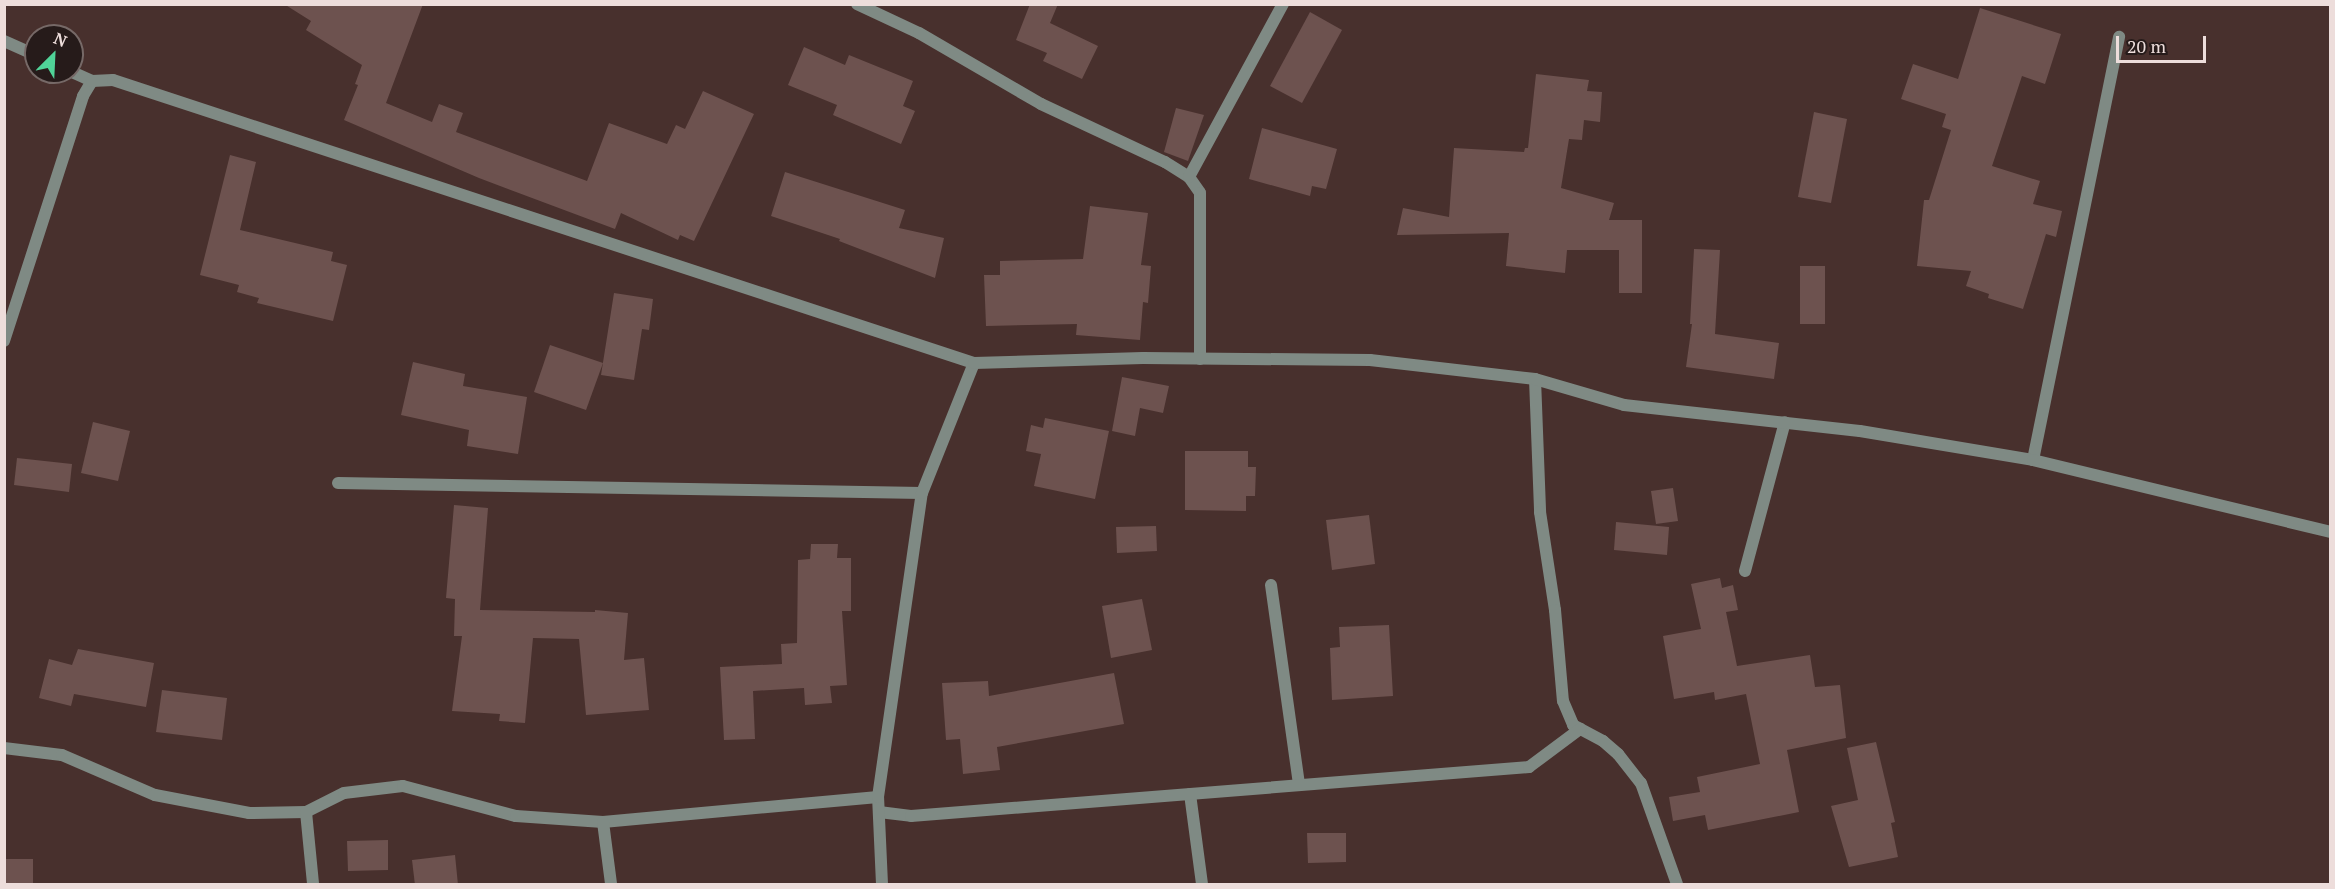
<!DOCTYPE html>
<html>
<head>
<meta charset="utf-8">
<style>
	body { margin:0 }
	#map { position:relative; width:2335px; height:889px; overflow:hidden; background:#48302d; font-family:"PT Serif",serif }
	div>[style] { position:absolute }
	.building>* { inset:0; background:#6d524f }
	.street>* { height:12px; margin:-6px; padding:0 6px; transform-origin:6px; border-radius:6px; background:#7f8a84 }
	span { translate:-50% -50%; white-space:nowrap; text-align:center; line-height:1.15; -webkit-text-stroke:6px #261b1a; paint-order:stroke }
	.frame { position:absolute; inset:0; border:6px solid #eddddb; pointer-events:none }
	.north { position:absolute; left:24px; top:24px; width:60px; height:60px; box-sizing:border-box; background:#261b1a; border:2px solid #766967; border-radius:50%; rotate:24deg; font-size:16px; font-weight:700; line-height:24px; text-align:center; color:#eddddb }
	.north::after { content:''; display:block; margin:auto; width:21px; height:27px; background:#50d398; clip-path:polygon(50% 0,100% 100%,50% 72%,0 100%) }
	.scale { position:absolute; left:2116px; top:36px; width:90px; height:27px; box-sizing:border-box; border:3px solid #eddddb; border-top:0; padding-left:8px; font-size:18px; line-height:21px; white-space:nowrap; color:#eddddb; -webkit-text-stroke:4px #261b1a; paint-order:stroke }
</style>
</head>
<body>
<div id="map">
	<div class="building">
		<div style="clip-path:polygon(284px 4px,423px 4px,386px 103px,432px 122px,439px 104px,463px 113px,456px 132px,587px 181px,609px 123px,667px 144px,676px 125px,685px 129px,703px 91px,754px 114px,694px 241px,680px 235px,678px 240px,621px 213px,615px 229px,479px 178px,344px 120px,358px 85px,355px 84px,362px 65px,306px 30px,311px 21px)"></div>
		<div style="clip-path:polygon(1030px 4px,1058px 4px,1050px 23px,1098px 46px,1082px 79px,1043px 61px,1047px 53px,1016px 40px)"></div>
		<div style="clip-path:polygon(1980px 8px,2061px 34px,2045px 84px,2022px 76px,1992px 166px,2040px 181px,2033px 204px,2062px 211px,2056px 237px,2046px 234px,2023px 309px,1988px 298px,1989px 294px,1966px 286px,1971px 271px,1917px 266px,1924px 200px,1929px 200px,1951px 130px,1942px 127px,1946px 114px,1901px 99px,1913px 64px,1958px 79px)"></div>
		<div style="clip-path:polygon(1310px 12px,1342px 30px,1302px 103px,1270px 86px)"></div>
		<div style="clip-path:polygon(804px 47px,845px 65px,849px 55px,913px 81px,903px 106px,915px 111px,901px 144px,833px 115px,837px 105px,788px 85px)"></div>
		<div style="clip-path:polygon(1536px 74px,1589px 80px,1587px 91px,1602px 92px,1600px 122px,1584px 120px,1582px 140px,1569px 139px,1561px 188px,1614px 203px,1609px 220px,1642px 220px,1642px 293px,1619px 293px,1619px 250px,1567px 250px,1565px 273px,1506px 266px,1509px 233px,1397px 235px,1403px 208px,1449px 217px,1454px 148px,1524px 152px,1525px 148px,1528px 148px)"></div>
		<div style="clip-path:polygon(1176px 108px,1204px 115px,1188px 161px,1164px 152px)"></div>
		<div style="clip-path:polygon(1814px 112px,1847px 119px,1831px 203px,1798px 197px)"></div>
		<div style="clip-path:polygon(1262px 128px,1337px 149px,1326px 189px,1312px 186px,1310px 196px,1249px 179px)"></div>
		<div style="clip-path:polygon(230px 155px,256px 162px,240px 230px,333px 252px,331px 261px,347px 265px,333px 321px,257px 303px,259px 298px,237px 292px,239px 285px,200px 275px)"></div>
		<div style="clip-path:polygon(785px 172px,905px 210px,899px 228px,944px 238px,935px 278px,839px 241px,840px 239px,771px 216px)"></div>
		<div style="clip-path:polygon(1090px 206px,1148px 213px,1141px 265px,1151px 266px,1148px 303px,1143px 302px,1140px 340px,1076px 335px,1077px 324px,986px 326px,984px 275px,1000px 275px,1000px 261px,1083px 259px)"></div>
		<div style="clip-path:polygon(1694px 249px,1720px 250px,1715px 334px,1779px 343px,1774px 379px,1686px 367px,1692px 324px,1690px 324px)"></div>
		<div style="clip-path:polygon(1800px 266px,1825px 266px,1825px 324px,1800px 324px)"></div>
		<div style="clip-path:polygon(614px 293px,653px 299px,649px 330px,642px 329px,634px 380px,601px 375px)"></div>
		<div style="clip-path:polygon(550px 345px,603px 363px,586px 410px,534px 392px)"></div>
		<div style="clip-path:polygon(413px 362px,465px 374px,463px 386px,527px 397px,518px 454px,467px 446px,469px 430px,401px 415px)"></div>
		<div style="clip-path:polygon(1122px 377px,1169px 386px,1163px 413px,1140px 408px,1135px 436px,1112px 431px)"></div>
		<div style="clip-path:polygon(1045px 418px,1109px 431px,1095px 499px,1034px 486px,1041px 454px,1026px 451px,1031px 425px,1043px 428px)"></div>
		<div style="clip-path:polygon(93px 422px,130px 431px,118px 481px,81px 473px)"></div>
		<div style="clip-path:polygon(1185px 451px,1248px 451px,1248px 467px,1256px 467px,1255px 496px,1246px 496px,1246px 511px,1185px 510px)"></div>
		<div style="clip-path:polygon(17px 458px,72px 464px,69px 492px,14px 485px)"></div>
		<div style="clip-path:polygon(1673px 488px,1678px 521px,1656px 524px,1651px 491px)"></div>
		<div style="clip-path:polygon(454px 505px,488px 508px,480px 610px,595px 612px,595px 610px,628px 613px,624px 660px,644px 658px,649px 710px,586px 715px,579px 639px,533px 638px,525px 723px,499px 721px,500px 714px,452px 711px,462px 636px,454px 636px,455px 599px,446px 598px)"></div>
		<div style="clip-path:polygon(1369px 515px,1375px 564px,1332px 570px,1326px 520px)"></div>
		<div style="clip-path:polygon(1616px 522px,1669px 527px,1667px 555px,1614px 550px)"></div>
		<div style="clip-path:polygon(1156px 526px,1157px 551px,1117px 553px,1116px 527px)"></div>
		<div style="clip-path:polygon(811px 544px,838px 544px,837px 558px,851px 558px,851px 611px,842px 611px,847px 685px,830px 686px,832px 703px,805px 705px,804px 688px,753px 691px,755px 739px,724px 740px,720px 667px,782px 664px,781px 644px,797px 643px,798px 560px,810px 559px)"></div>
		<div style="clip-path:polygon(1720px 578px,1722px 588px,1733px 585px,1738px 610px,1726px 612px,1737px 666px,1810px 655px,1815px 687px,1840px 685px,1846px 738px,1787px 750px,1799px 812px,1708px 830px,1705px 815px,1673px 821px,1669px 797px,1700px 792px,1697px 777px,1760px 764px,1746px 694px,1715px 700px,1714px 692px,1674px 699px,1663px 636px,1701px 629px,1691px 584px)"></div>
		<div style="clip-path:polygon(1142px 599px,1152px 650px,1111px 658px,1102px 606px)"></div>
		<div style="clip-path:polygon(1389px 625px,1393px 696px,1332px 700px,1330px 648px,1340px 647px,1339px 627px)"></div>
		<div style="clip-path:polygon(78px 649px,154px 663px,146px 707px,74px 694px,71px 706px,39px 698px,49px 659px,72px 665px)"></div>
		<div style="clip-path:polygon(1114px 673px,1124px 724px,997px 747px,1000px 770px,963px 774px,960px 739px,946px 740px,942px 683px,988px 681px,989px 696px)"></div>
		<div style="clip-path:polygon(162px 690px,227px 698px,222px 740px,156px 732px)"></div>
		<div style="clip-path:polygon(1876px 742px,1895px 822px,1891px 823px,1898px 857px,1849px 867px,1831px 806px,1858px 800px,1847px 748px)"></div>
		<div style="clip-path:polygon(1307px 833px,1346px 833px,1346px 862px,1308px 863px)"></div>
		<div style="clip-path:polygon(388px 840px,388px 870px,348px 871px,347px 841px)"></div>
		<div style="clip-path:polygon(455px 855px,458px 885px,415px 885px,412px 860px)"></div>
		<div style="clip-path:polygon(4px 859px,33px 859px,33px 885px,4px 885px)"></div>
	</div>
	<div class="street">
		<div style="left:857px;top:4px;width:68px;rotate:25.1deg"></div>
		<div style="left:919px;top:33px;width:141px;rotate:30.2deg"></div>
		<div style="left:1041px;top:104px;width:137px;rotate:25.1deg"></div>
		<div style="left:1165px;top:162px;width:28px;rotate:32deg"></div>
		<div style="left:1189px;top:177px;width:19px;rotate:55deg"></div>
		<div style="left:1200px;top:193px;width:166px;rotate:90deg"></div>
		<div style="left:4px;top:41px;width:35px;rotate:24deg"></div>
		<div style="left:72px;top:72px;width:22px;rotate:24deg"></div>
		<div style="left:1189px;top:177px;width:197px;rotate:-61.5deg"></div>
		<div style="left:4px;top:341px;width:257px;rotate:-72.1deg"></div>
		<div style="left:83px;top:96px;width:17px;rotate:-59deg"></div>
		<div style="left:92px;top:81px;width:21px;rotate:-3deg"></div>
		<div style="left:113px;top:80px;width:906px;rotate:18.2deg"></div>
		<div style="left:1535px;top:379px;width:133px;rotate:87.8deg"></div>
		<div style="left:1540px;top:512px;width:99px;rotate:81.3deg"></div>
		<div style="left:1555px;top:610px;width:91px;rotate:85deg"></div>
		<div style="left:1563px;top:701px;width:26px;rotate:67deg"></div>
		<div style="left:1573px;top:725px;width:34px;rotate:28deg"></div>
		<div style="left:1603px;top:741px;width:20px;rotate:41deg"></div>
		<div style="left:1618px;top:754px;width:37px;rotate:52deg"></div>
		<div style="left:1641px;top:783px;width:107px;rotate:70.4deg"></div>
		<div style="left:2033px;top:460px;width:432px;rotate:-78.5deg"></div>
		<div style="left:338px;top:483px;width:584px;rotate:0.98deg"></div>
		<div style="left:1745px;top:571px;width:154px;rotate:-75deg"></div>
		<div style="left:1271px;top:585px;width:202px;rotate:82deg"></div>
		<div style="left:4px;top:748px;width:58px;rotate:6.9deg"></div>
		<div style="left:62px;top:755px;width:101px;rotate:23.3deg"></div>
		<div style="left:155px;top:795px;width:96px;rotate:10.8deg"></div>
		<div style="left:249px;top:813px;width:57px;rotate:-1deg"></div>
		<div style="left:306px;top:812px;width:42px;rotate:-26.6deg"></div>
		<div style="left:344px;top:793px;width:59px;rotate:-6.8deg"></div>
		<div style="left:403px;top:786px;width:117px;rotate:14.9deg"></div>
		<div style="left:516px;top:816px;width:87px;rotate:3.9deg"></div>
		<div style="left:603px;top:822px;width:276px;rotate:-5.2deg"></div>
		<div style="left:1190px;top:794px;width:91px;rotate:82.4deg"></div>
		<div style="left:306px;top:812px;width:72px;rotate:84.4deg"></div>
		<div style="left:879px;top:812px;width:32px;rotate:7deg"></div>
		<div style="left:911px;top:816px;width:620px;rotate:-4.53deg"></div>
		<div style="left:1529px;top:767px;width:64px;rotate:-36.7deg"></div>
		<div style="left:603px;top:822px;width:63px;rotate:82.6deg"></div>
		<div style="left:882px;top:884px;width:87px;rotate:-92.6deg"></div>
		<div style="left:878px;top:797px;width:307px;rotate:-81.8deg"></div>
		<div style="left:922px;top:493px;width:140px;rotate:-68.2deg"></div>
		<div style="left:974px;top:363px;width:169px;rotate:-1.7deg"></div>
		<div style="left:1143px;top:358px;width:227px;rotate:0.5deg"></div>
		<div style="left:1370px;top:360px;width:166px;rotate:6.6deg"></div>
		<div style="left:1535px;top:379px;width:93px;rotate:16.3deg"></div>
		<div style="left:1624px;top:405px;width:237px;rotate:6.3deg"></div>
		<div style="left:1860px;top:431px;width:175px;rotate:9.5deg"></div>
		<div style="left:2033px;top:460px;width:306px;rotate:13.6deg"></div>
	</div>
	<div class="frame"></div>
	<div class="north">N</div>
	<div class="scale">20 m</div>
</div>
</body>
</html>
